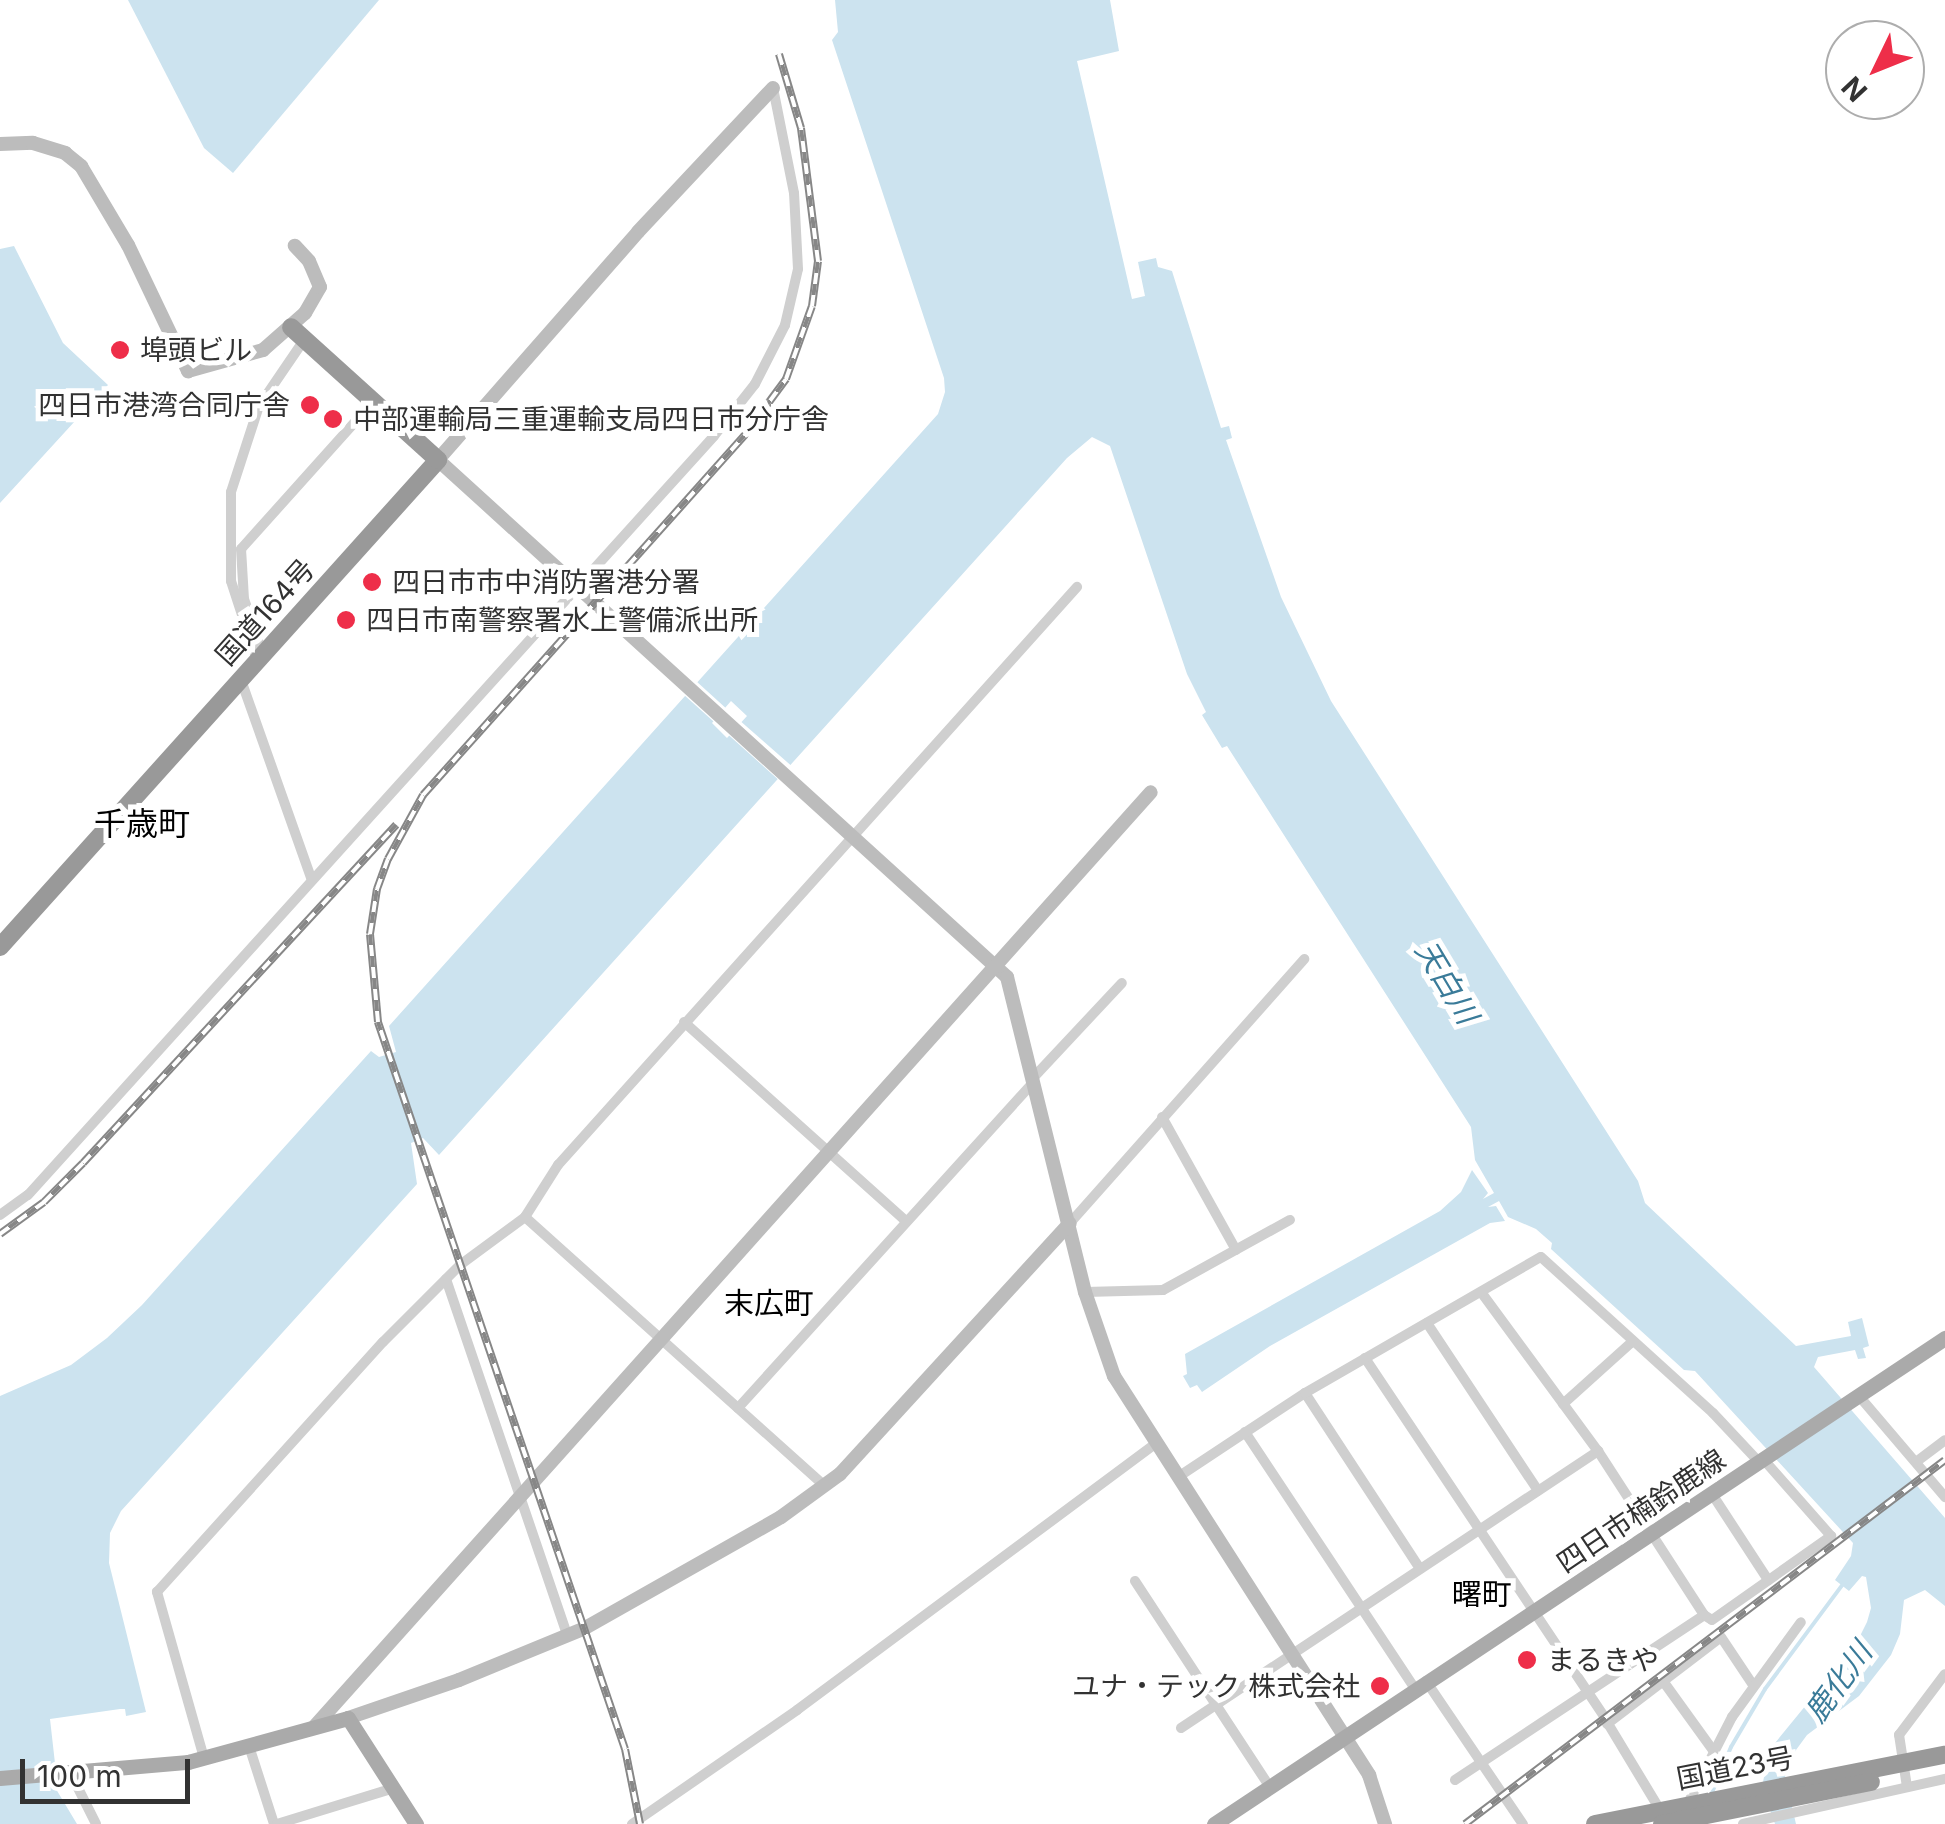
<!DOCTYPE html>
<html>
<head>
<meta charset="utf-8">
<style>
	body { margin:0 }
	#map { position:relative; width:1945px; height:1824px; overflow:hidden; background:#fff; font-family:Inter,"Noto Sans JP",sans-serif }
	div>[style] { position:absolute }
	.water>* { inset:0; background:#cce3ef }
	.pier>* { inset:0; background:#fff }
	.stream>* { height:4px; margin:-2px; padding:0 2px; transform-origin:2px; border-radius:2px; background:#cce3ef }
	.street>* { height:10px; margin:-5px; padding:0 5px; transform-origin:5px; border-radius:5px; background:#cfcfcf }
	.secondary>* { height:14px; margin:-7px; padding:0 7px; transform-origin:7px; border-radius:7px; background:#bcbcbc }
	.primary>* { height:15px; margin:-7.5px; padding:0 7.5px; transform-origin:7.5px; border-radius:7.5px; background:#aaa }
	.highway>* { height:18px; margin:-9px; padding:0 9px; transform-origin:9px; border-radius:9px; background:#999 }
	.rail>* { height:8px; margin-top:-4px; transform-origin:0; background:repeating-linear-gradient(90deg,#fff 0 11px,#878787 0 22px); box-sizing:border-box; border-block:2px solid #878787 }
	.dots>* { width:28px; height:28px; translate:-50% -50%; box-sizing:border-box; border:5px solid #fff; border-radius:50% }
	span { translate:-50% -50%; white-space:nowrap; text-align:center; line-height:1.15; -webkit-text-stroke:10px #fff; paint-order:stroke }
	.poi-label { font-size:28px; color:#323232 }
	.left { translate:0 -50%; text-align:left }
	.right { translate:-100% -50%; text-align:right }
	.street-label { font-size:28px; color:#323232 }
	.water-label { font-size:30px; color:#3a7b99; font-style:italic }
	.neighbourhood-label { font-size:30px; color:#000 }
	.quarter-label { font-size:32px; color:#000 }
	.north { position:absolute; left:1825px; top:20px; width:100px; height:100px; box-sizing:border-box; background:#fff; border:2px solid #adadad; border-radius:50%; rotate:227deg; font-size:28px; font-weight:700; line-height:40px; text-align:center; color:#323232 }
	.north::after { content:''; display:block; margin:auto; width:35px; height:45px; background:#ee2e49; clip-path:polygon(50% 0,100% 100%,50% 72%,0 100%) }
	.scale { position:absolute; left:20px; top:1759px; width:170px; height:45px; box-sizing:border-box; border:5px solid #323232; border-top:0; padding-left:12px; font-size:30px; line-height:35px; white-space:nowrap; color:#323232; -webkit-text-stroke:8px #fff; paint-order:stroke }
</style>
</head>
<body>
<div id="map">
	<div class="water">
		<div style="clip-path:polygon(128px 0,379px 0,233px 173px,204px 148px)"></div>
		<div style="clip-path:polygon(evenodd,835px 0,1110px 0,1119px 51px,1077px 61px,1132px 299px,1145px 296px,1138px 262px,1156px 258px,1158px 267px,1172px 271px,1221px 428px,1229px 426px,1232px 438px,1226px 440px,1281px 597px,1331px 701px,1638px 1181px,1645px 1203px,1796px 1346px,1851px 1336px,1848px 1322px,1862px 1318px,1869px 1346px,1863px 1348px,1866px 1358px,1858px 1359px,1855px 1350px,1818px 1357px,1814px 1367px,1945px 1518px,1945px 1606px,1925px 1590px,1904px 1600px,1900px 1634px,1891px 1655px,1859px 1696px,1807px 1735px,1796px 1750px,1785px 1777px,1796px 1824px,1775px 1824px,1762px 1787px,1767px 1762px,1775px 1743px,1856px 1644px,1867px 1622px,1871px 1608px,1866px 1577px,1862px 1576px,1849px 1591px,1835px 1580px,1851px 1556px,1853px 1543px,1695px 1371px,1684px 1370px,1551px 1249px,1552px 1243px,1536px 1229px,1508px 1217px,1499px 1201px,1488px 1207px,1496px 1206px,1505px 1221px,1490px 1223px,1270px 1346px,1202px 1392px,1197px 1385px,1190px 1388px,1183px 1376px,1187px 1374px,1185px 1354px,1440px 1211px,1461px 1192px,1472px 1170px,1488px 1193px,1483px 1199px,1494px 1193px,1475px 1160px,1471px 1127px,1227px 746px,1222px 748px,1202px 715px,1206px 712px,1187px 674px,1110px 446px,1092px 437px,1067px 458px,439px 1155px,423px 1138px,411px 1143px,417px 1184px,121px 1511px,110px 1533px,109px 1563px,146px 1712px,126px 1716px,125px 1709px,120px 1709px,50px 1719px,57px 1781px,53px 1784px,77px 1824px,0 1824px,0 1396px,71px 1365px,107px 1338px,142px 1305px,371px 1051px,379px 1057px,396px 1052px,389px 1026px,938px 414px,945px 392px,944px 378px,832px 40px,838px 32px,835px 0,731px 701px,747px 716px,727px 738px,712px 723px,731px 701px)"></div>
		<div style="clip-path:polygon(14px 246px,63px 343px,108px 385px,0 503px,0 249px)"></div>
	</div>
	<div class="pier">
		<div style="clip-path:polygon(696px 681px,729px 711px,718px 723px,728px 731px,738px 719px,795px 769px,782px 783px,683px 694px)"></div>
	</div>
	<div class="stream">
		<div style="left:1711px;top:1795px;width:52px;rotate:-67.4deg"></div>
		<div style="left:1731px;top:1747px;width:67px;rotate:-59.6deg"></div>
		<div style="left:1765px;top:1689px;width:131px;rotate:-53.4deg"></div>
	</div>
	<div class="street">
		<div style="left:263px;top:655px;width:59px;rotate:-108.7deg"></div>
		<div style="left:244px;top:599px;width:50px;rotate:-93.4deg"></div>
		<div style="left:241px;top:549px;width:198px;rotate:-48.1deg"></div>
		<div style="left:257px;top:661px;width:84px;rotate:-108deg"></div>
		<div style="left:231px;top:581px;width:89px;rotate:-90deg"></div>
		<div style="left:231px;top:492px;width:90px;rotate:-72deg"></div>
		<div style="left:259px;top:406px;width:80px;rotate:-55.7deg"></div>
		<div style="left:241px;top:680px;width:212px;rotate:70.5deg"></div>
		<div style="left:684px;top:1022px;width:298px;rotate:41.9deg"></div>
		<div style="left:1033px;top:1078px;width:130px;rotate:-46.9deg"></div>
		<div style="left:1162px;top:1117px;width:152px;rotate:60.9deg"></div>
		<div style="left:0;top:1215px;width:34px;rotate:-36deg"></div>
		<div style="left:28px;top:1195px;width:1023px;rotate:-47.89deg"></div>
		<div style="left:714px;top:436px;width:66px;rotate:-51.7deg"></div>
		<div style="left:755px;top:384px;width:66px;rotate:-63deg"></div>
		<div style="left:785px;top:325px;width:57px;rotate:-76.9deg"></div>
		<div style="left:798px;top:269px;width:76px;rotate:-93deg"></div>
		<div style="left:794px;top:193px;width:107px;rotate:-101.3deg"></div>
		<div style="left:525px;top:1217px;width:402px;rotate:41.9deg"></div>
		<div style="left:1070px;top:1223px;width:353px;rotate:-48.4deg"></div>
		<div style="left:446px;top:1279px;width:376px;rotate:71.2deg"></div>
		<div style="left:1085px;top:1292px;width:78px;rotate:-1.5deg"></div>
		<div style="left:1163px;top:1290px;width:145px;rotate:-28.9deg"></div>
		<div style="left:1481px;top:1292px;width:197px;rotate:53.7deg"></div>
		<div style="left:1598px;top:1451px;width:195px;rotate:57.1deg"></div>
		<div style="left:1427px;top:1323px;width:201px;rotate:56.5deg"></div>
		<div style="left:1365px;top:1358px;width:431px;rotate:56.3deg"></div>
		<div style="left:1604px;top:1717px;width:112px;rotate:58.9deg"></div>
		<div style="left:1305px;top:1393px;width:210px;rotate:56.8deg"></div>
		<div style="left:1859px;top:1396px;width:133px;rotate:49.6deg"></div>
		<div style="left:1563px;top:1404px;width:94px;rotate:-42deg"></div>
		<div style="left:738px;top:1408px;width:440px;rotate:-47.8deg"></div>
		<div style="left:1245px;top:1432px;width:308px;rotate:56.5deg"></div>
		<div style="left:1916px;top:1462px;width:36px;rotate:-37deg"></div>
		<div style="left:1178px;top:1477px;width:152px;rotate:-33.5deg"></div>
		<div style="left:1305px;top:1393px;width:272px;rotate:-30deg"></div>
		<div style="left:1541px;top:1257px;width:232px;rotate:42.2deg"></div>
		<div style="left:1713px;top:1413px;width:67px;rotate:46.8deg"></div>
		<div style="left:1712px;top:1494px;width:103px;rotate:56.9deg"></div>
		<div style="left:1135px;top:1581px;width:246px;rotate:56.8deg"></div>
		<div style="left:1426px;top:1681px;width:173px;rotate:55.9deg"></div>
		<div style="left:1663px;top:1681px;width:89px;rotate:54.2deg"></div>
		<div style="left:1607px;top:1724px;width:143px;rotate:-37.3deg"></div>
		<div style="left:1721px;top:1637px;width:58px;rotate:56.3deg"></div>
		<div style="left:1181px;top:1728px;width:501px;rotate:-33.59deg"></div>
		<div style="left:249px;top:1746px;width:82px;rotate:72.2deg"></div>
		<div style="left:204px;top:1758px;width:173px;rotate:-105.8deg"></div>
		<div style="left:157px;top:1592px;width:337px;rotate:-47.9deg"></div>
		<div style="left:383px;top:1342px;width:109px;rotate:-45deg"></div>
		<div style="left:460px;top:1265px;width:81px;rotate:-36.4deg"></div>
		<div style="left:525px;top:1217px;width:62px;rotate:-57.6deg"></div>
		<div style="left:558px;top:1165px;width:777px;rotate:-48.08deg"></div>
		<div style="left:70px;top:1772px;width:58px;rotate:63.4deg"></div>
		<div style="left:1455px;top:1780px;width:299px;rotate:-33.5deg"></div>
		<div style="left:1704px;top:1615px;width:9px;rotate:32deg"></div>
		<div style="left:1712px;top:1620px;width:146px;rotate:-35.2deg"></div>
		<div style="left:1831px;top:1536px;width:103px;rotate:-131.4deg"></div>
		<div style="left:1907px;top:1787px;width:53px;rotate:-98.7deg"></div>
		<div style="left:1899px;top:1735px;width:76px;rotate:-53deg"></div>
		<div style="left:1686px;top:1807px;width:101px;rotate:-62.9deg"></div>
		<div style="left:1732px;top:1717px;width:117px;rotate:-54deg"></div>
		<div style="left:277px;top:1824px;width:122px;rotate:-17.1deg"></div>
		<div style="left:632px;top:1824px;width:201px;rotate:-34.6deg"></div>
		<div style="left:797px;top:1710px;width:446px;rotate:-36.6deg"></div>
		<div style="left:1743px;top:1824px;width:207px;rotate:-12.6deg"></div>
	</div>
	<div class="secondary">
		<div style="left:773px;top:88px;width:197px;rotate:133.2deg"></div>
		<div style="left:638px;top:232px;width:303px;rotate:131.3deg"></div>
		<div style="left:438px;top:460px;width:769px;rotate:42.26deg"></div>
		<div style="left:1007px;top:977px;width:325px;rotate:76.1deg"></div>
		<div style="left:1085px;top:1292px;width:89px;rotate:71deg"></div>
		<div style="left:1114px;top:1376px;width:474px;rotate:57.4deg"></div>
		<div style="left:1369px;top:1775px;width:52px;rotate:71.9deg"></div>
		<div style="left:0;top:144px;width:33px;rotate:-2deg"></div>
		<div style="left:33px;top:143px;width:34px;rotate:17deg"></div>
		<div style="left:65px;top:153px;width:21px;rotate:39deg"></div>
		<div style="left:81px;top:166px;width:92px;rotate:59.3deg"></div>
		<div style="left:128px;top:245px;width:140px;rotate:64.5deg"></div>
		<div style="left:188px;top:371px;width:78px;rotate:-15.6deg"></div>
		<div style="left:263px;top:350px;width:56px;rotate:-41.4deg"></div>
		<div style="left:305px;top:313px;width:30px;rotate:-60deg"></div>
		<div style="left:320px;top:287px;width:28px;rotate:-113deg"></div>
		<div style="left:309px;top:261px;width:21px;rotate:-133deg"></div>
		<div style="left:348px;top:1718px;width:117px;rotate:-18.9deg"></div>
		<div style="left:459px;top:1680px;width:136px;rotate:-22.4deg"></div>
		<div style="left:585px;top:1628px;width:225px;rotate:-29.5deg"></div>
		<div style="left:781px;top:1517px;width:73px;rotate:-36.1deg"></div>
		<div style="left:840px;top:1474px;width:340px;rotate:-47.5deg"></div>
		<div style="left:315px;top:1726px;width:1253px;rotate:-48.17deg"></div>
	</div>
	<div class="primary">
		<div style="left:0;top:1778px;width:189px;rotate:-4.9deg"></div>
		<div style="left:188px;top:1762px;width:166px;rotate:-15.4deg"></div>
		<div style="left:348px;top:1718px;width:126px;rotate:57.3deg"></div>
		<div style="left:1214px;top:1824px;width:878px;rotate:-33.62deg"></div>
	</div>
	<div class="highway">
		<div style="left:0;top:947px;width:655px;rotate:-48.03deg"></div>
		<div style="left:438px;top:460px;width:198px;rotate:-137.9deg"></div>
		<div style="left:1595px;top:1824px;width:357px;rotate:-11.2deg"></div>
		<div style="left:1662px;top:1824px;width:213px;rotate:-11.4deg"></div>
	</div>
	<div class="rail">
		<div style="left:0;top:1234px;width:54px;rotate:-36deg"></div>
		<div style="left:44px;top:1202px;width:55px;rotate:-45deg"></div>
		<div style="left:83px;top:1163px;width:461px;rotate:-47.2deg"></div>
		<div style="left:640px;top:1824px;width:76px;rotate:-101.3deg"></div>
		<div style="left:625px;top:1749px;width:768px;rotate:-108.77deg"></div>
		<div style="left:378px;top:1022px;width:88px;rotate:-95.2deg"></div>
		<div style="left:370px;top:934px;width:46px;rotate:-81.2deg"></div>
		<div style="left:377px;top:889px;width:32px;rotate:-70deg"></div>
		<div style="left:388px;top:859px;width:73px;rotate:-61.3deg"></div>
		<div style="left:423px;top:795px;width:482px;rotate:-48.2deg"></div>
		<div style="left:744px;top:436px;width:71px;rotate:-53.6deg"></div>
		<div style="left:786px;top:379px;width:77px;rotate:-70.4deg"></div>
		<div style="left:812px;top:306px;width:45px;rotate:-82.4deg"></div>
		<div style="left:818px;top:261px;width:134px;rotate:-97.3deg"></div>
		<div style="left:801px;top:128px;width:77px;rotate:-106.6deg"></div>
		<div style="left:1465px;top:1824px;width:602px;rotate:-37.17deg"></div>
	</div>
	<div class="dots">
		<div style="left:120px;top:350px;background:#ee2e49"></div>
		<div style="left:310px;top:405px;background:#ee2e49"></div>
		<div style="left:333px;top:419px;background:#ee2e49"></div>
		<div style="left:372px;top:582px;background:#ee2e49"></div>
		<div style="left:346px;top:620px;background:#ee2e49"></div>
		<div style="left:1527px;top:1660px;background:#ee2e49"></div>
		<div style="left:1380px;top:1686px;background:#ee2e49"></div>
	</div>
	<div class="poi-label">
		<span class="left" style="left:140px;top:350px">埠頭ビル</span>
		<span class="right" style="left:290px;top:405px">四日市港湾合同庁舎</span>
		<span class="left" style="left:353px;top:419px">中部運輸局三重運輸支局四日市分庁舎</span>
		<span class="left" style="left:392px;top:582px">四日市市中消防署港分署</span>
		<span class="left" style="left:366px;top:620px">四日市南警察署水上警備派出所</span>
		<span class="left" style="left:1547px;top:1660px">まるきや</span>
		<span class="right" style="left:1360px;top:1686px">ユナ・テック 株式会社</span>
	</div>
	<div class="street-label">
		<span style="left:265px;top:612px;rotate:-48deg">国道164号</span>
		<span style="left:1641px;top:1511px;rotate:-34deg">四日市楠鈴鹿線</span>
		<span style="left:1735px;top:1768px;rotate:-11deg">国道23号</span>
	</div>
	<div class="water-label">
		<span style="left:1447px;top:982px;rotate:59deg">天白川</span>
		<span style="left:1838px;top:1682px;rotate:-54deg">鹿化川</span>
	</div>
	<div class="neighbourhood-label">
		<span style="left:769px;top:1303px">末広町</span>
		<span style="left:1482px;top:1594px">曙町</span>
	</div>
	<div class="quarter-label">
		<span style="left:142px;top:824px">千歳町</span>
	</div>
	<div class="north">N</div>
	<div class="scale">100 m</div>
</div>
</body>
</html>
